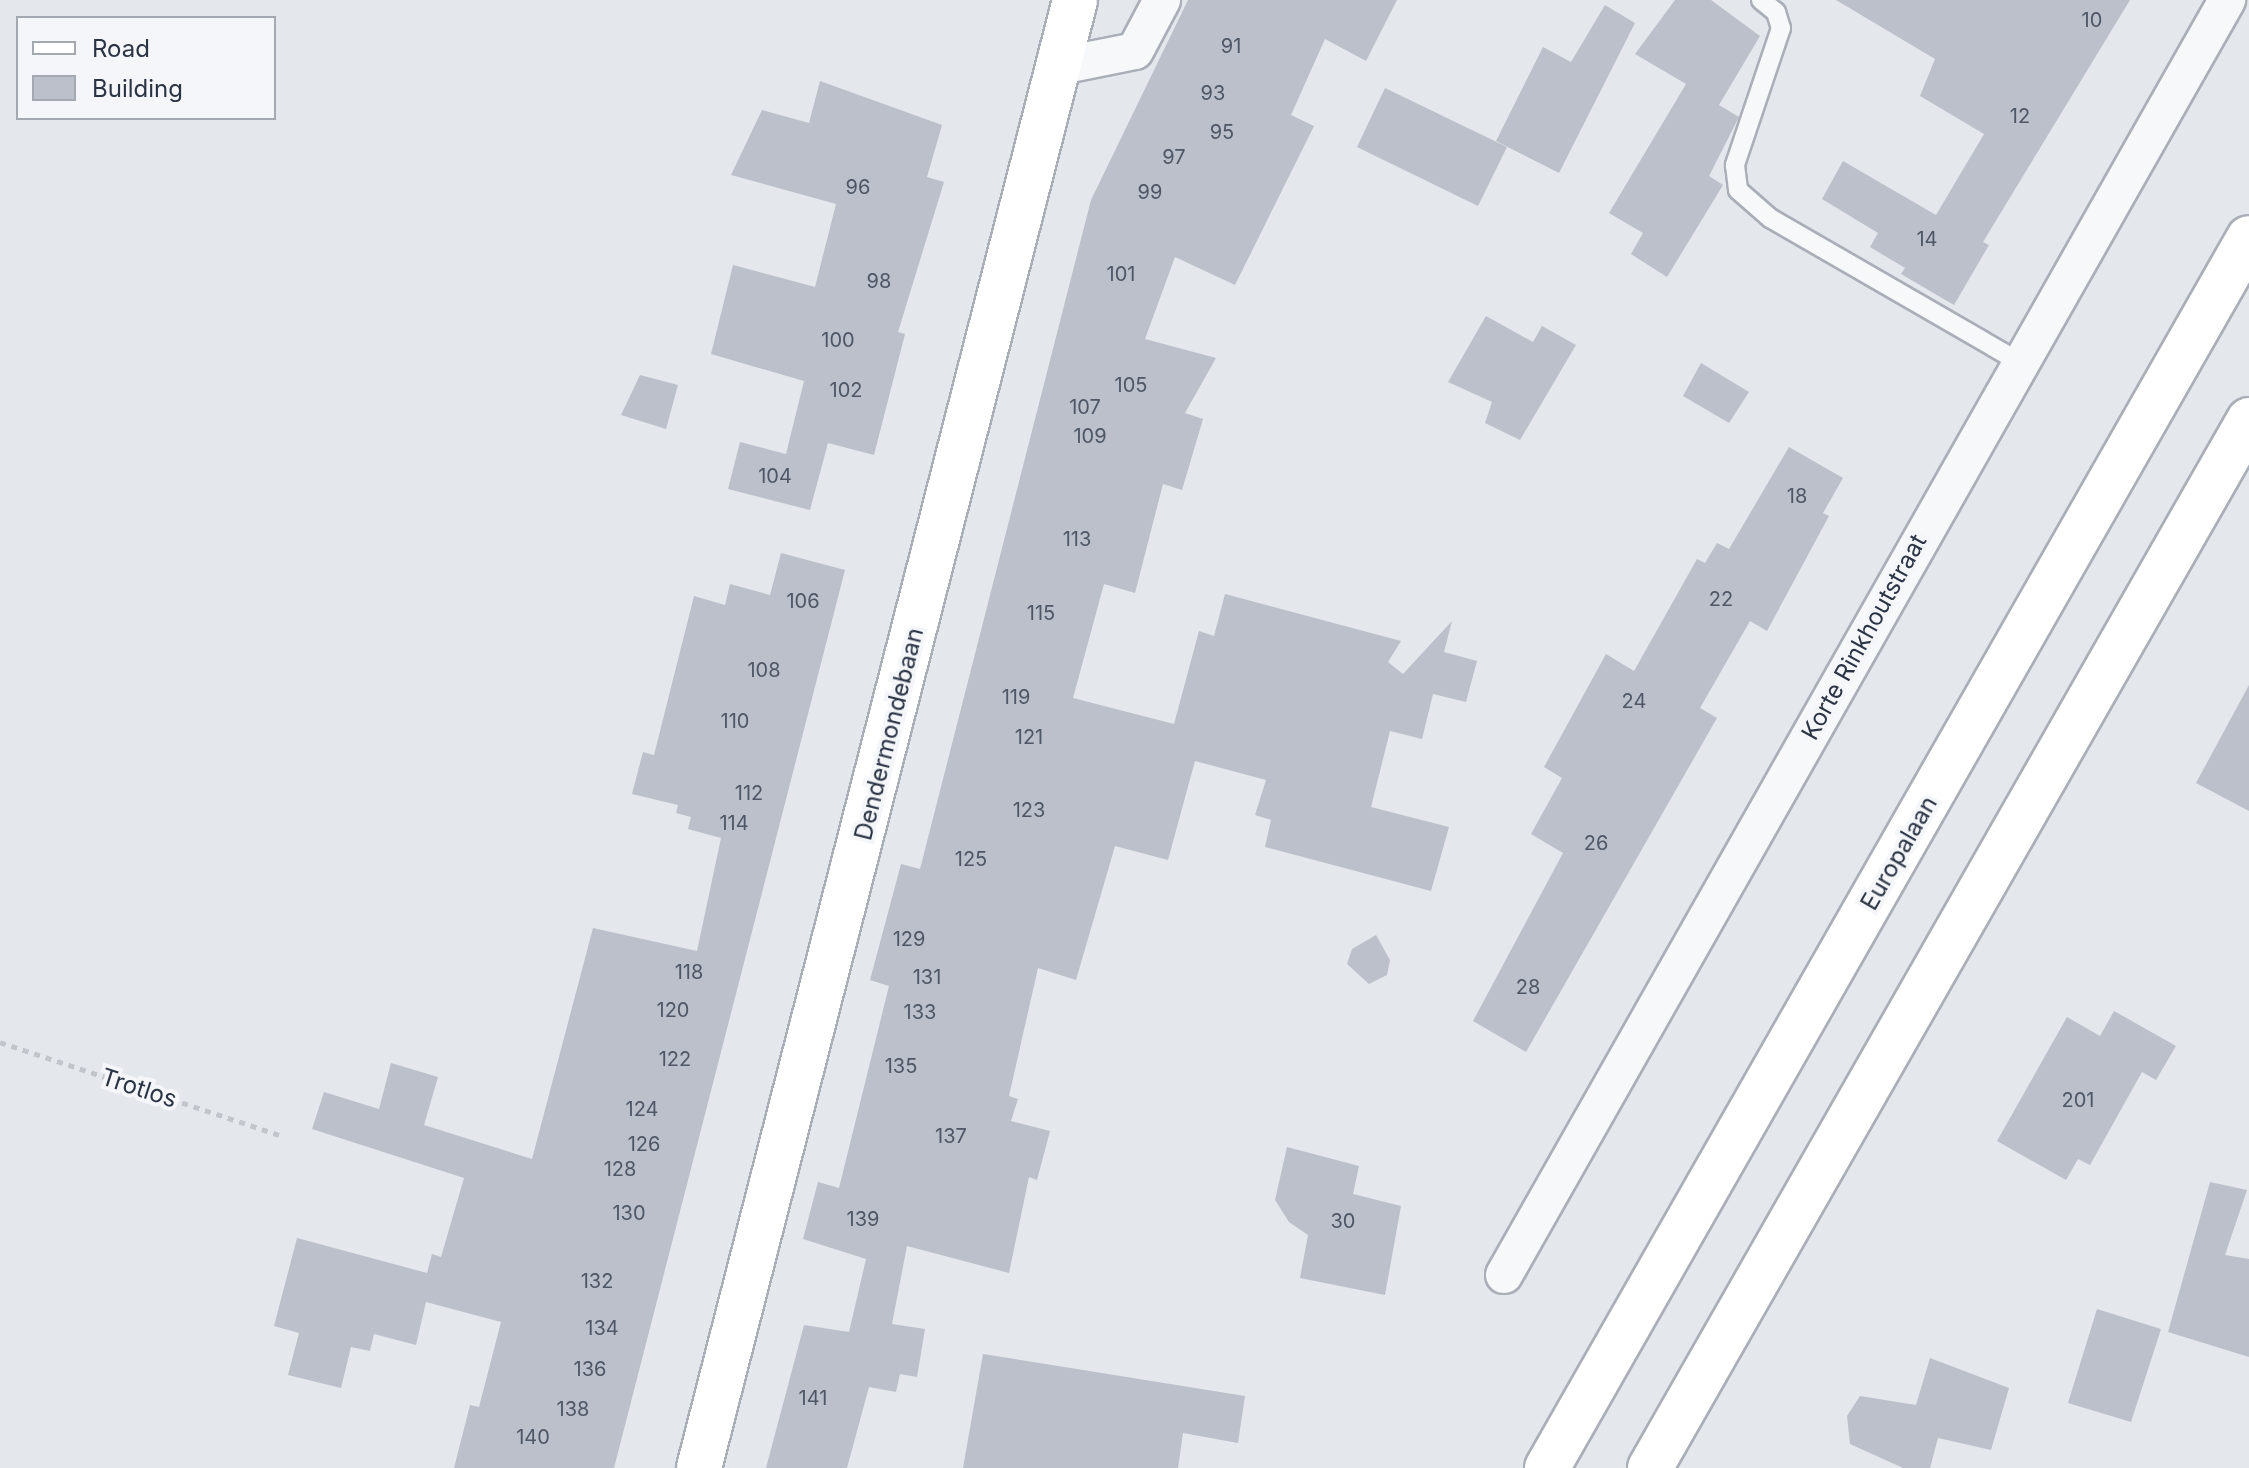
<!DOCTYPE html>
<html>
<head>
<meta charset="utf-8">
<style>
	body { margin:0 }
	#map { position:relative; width:2249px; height:1468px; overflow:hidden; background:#e4e7ec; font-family:Inter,sans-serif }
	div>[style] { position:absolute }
	.building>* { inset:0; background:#bbc0ca }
	.path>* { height:5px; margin-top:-2.5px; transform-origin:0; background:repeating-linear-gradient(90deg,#c2c5cb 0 6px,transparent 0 12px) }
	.roads { filter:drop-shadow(2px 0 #a9aeb7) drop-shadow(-2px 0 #a9aeb7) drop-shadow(0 2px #a9aeb7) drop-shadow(0 -2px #a9aeb7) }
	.lane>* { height:18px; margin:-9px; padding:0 9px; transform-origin:9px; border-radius:9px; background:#f7f8fa }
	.street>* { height:36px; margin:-18px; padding:0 18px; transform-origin:18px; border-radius:18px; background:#f7f8fa }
	.secondary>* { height:44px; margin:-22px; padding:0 22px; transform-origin:22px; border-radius:22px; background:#fff }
	.highway>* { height:44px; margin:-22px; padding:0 22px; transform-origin:22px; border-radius:22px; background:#fff }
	span { translate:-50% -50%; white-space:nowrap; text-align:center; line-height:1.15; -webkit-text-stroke:8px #f4f6f9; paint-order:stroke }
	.number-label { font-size:20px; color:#4f5766 }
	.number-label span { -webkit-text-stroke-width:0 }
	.street-label { font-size:24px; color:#2b3445 }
	.legend { position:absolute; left:16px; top:16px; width:260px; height:104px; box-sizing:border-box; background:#f4f6f9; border:2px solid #a4a8b1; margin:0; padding:10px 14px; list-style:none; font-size:24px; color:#2b3445 }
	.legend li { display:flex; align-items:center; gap:16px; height:40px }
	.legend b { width:40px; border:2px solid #a4a8b1 }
</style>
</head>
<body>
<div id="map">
	<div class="building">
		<div style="clip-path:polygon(1188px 0,1397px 0,1366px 61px,1325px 39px,1291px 115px,1314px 126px,1235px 285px,1175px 257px,1145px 339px,1216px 358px,1185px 413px,1203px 419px,1182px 490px,1163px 484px,1135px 593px,1104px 584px,1073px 698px,1174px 724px,1199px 631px,1214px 636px,1225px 594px,1401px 641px,1388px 662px,1403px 674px,1452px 621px,1444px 652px,1477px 661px,1466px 702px,1433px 694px,1422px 739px,1390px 731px,1371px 807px,1449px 827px,1431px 891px,1265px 847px,1271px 820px,1255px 815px,1266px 780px,1195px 761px,1168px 860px,1115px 846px,1076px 980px,1038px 968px,1009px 1096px,1018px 1099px,1011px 1121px,1050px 1131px,1037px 1180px,1029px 1177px,1009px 1273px,907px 1246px,892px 1324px,925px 1329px,917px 1377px,900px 1374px,896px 1392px,869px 1387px,847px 1468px,766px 1468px,804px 1325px,849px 1332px,866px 1259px,803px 1239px,818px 1182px,839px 1188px,889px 986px,870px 980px,901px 864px,920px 869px,1091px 200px)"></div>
		<div style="clip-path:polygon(1675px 0,1711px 0,1760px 36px,1719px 105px,1739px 117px,1709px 176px,1723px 185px,1667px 277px,1631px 254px,1643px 233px,1609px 213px,1686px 84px,1635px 54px)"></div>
		<div style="clip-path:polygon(1836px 0,2130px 0,1983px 242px,1989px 245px,1954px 305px,1901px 274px,1905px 268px,1870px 247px,1878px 233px,1822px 199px,1843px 161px,1936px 215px,1984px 134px,1920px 96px,1935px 59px)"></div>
		<div style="clip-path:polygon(1605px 5px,1635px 23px,1559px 173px,1496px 141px,1543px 47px,1571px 62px)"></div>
		<div style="clip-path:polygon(820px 81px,942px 125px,927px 177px,944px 182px,898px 332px,905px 334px,874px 455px,828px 443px,810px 510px,728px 489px,740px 442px,786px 454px,804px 381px,711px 354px,733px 265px,815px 287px,836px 204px,731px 175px,762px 110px,809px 123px)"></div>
		<div style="clip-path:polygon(1385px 88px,1507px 147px,1478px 206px,1357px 147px)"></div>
		<div style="clip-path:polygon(1486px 316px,1533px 342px,1542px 326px,1576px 345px,1520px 440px,1485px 423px,1492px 402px,1448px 382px)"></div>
		<div style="clip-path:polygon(1701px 363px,1749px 392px,1729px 423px,1683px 396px)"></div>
		<div style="clip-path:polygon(640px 375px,678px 385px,666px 429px,621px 415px)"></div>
		<div style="clip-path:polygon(1789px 447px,1843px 478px,1823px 513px,1829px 516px,1767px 631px,1750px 621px,1700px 708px,1717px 718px,1526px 1052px,1473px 1021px,1563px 853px,1531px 834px,1562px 778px,1544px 767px,1606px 654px,1634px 671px,1697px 559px,1705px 563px,1717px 543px,1729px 549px)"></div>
		<div style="clip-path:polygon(781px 553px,845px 570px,614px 1468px,454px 1468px,470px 1405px,479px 1407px,501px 1322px,426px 1302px,416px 1345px,374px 1334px,370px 1351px,351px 1347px,341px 1388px,288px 1375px,299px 1333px,274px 1326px,297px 1238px,427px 1273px,432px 1254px,441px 1257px,464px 1178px,312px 1129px,324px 1092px,379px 1109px,391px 1063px,438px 1077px,424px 1125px,532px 1159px,593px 928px,697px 951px,721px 838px,688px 829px,691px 817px,676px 813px,678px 805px,632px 794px,643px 752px,654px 755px,694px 596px,725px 605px,730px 584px,770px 595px)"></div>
		<div style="clip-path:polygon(2249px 685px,2249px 811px,2196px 783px)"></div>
		<div style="clip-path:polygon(1376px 935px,1390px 960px,1387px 975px,1369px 984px,1347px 964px,1352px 949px)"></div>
		<div style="clip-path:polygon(2114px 1011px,2176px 1046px,2156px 1080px,2142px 1072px,2090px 1165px,2078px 1159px,2066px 1180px,1997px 1141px,2067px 1017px,2100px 1036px)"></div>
		<div style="clip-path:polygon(1287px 1147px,1359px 1166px,1353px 1194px,1401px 1206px,1385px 1295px,1300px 1278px,1308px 1235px,1289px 1222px,1275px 1200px)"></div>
		<div style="clip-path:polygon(2210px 1182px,2247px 1190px,2225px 1255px,2249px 1259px,2249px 1357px,2168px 1332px)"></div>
		<div style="clip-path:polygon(2097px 1309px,2161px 1329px,2131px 1422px,2068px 1403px)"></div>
		<div style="clip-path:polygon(983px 1354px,1245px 1396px,1238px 1443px,1183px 1433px,1178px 1468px,963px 1468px)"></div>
		<div style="clip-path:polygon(1930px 1358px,2009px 1388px,1991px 1450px,1938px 1438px,1930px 1468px,1903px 1468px,1850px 1444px,1847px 1416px,1860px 1396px,1916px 1405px)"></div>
	</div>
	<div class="path">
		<div style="left:0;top:1042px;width:294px;rotate:18.4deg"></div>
	</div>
	<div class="roads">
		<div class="lane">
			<div style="left:1761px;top:0;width:19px;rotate:39deg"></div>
			<div style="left:1776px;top:12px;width:17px;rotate:73deg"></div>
			<div style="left:1781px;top:28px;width:145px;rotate:108.6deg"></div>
			<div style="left:1735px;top:165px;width:25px;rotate:83deg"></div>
			<div style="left:1738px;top:190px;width:43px;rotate:41.2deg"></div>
			<div style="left:1770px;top:218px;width:288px;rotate:30deg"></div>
		</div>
		<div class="street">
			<div style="left:1060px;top:66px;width:76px;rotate:-11.3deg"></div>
			<div style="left:1135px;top:51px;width:58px;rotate:-62.1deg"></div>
			<div style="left:1504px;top:1275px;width:1466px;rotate:-60.44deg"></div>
		</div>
		<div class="secondary">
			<div style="left:699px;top:1468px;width:1515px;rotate:-75.63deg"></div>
		</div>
		<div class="highway">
			<div style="left:1547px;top:1468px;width:1416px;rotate:-60.29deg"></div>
			<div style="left:1650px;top:1468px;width:1207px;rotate:-60.25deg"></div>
		</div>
	</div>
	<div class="number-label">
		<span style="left:2092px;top:20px">10</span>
		<span style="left:1231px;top:46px">91</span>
		<span style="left:1213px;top:93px">93</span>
		<span style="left:2020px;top:116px">12</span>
		<span style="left:1222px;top:132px">95</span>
		<span style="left:1174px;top:157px">97</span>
		<span style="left:858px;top:187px">96</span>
		<span style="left:1150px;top:192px">99</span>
		<span style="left:1927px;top:239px">14</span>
		<span style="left:1121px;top:274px">101</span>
		<span style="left:879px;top:281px">98</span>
		<span style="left:838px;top:340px">100</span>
		<span style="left:1131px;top:385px">105</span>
		<span style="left:846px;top:390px">102</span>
		<span style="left:1085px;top:407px">107</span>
		<span style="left:1090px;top:436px">109</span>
		<span style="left:775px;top:476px">104</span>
		<span style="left:1797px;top:496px">18</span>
		<span style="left:1077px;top:539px">113</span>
		<span style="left:1721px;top:599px">22</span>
		<span style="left:803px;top:601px">106</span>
		<span style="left:1041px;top:613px">115</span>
		<span style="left:764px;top:670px">108</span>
		<span style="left:1016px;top:697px">119</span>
		<span style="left:1634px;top:701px">24</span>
		<span style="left:735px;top:721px">110</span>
		<span style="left:1029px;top:737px">121</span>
		<span style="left:749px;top:793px">112</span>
		<span style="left:1029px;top:810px">123</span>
		<span style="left:734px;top:823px">114</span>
		<span style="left:1596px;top:843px">26</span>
		<span style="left:971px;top:859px">125</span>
		<span style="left:909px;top:939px">129</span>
		<span style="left:689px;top:972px">118</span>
		<span style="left:927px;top:977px">131</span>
		<span style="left:1528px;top:987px">28</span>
		<span style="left:673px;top:1010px">120</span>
		<span style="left:920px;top:1012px">133</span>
		<span style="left:675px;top:1059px">122</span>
		<span style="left:901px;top:1066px">135</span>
		<span style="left:2078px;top:1100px">201</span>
		<span style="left:642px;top:1109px">124</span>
		<span style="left:951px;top:1136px">137</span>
		<span style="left:644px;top:1144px">126</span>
		<span style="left:620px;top:1169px">128</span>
		<span style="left:629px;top:1213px">130</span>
		<span style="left:863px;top:1219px">139</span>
		<span style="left:1343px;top:1221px">30</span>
		<span style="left:597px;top:1281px">132</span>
		<span style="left:602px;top:1328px">134</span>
		<span style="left:590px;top:1369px">136</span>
		<span style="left:813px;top:1398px">141</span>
		<span style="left:573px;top:1409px">138</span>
		<span style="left:533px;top:1437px">140</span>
	</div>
	<div class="street-label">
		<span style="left:1864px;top:637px;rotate:-61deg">Korte Rinkhoutstraat</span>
		<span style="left:889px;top:734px;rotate:-76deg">Dendermondebaan</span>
		<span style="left:1899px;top:853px;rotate:-60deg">Europalaan</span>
		<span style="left:139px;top:1088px;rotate:18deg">Trotlos</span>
	</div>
	<ul class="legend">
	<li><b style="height:10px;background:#fff"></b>Road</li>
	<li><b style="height:22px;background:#bbc0ca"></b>Building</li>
	</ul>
</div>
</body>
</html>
